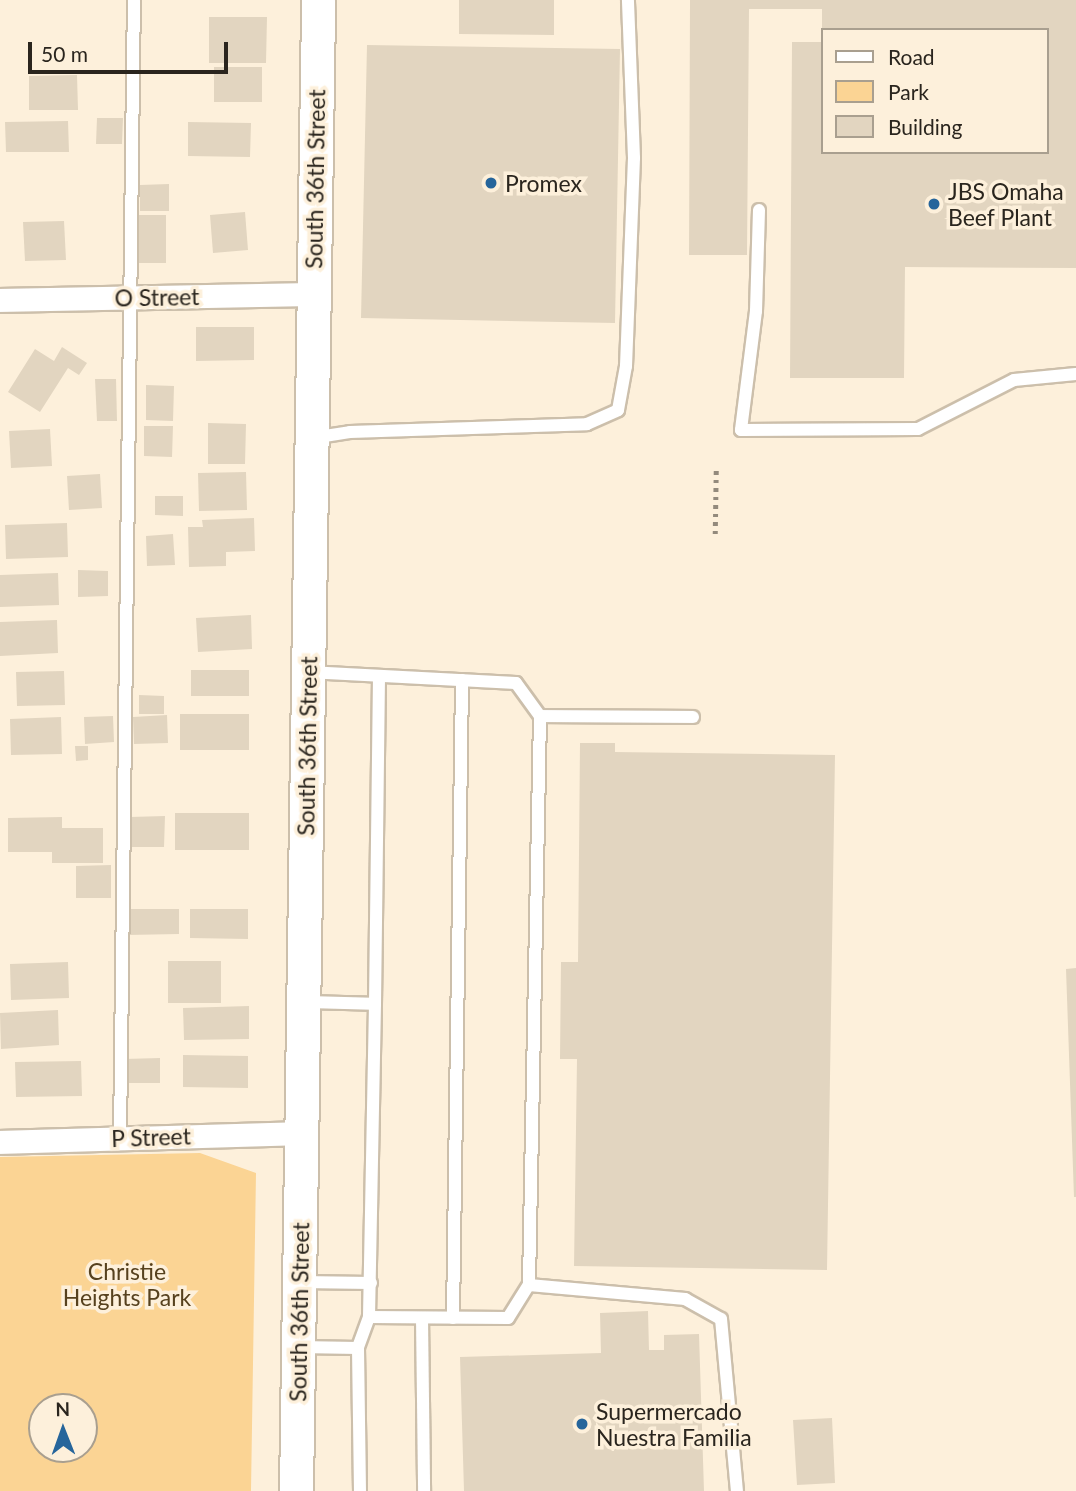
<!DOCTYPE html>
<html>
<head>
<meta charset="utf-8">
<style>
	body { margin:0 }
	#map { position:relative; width:1076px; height:1491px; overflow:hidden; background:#fdf0db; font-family:Lato,sans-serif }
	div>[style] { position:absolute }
	.green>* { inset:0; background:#fbd494 }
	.building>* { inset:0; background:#e2d5c0 }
	.path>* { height:4.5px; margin-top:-2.25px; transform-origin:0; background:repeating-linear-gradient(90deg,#938a7c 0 3.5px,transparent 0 8.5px) }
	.roads { filter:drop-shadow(2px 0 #ccbfab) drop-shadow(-2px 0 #ccbfab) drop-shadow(0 2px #ccbfab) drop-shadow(0 -2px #ccbfab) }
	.lane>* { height:12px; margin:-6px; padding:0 6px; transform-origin:6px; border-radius:6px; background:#fff }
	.street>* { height:23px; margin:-11.5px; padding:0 11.5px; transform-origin:11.5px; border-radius:11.5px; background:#fff }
	.secondary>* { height:33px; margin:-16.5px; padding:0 16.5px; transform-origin:16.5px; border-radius:16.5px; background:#fff }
	.dots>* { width:19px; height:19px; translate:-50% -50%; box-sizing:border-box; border:4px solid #fdf0db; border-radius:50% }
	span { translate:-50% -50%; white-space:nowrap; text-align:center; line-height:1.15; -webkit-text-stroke:7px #fdf0db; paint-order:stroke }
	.street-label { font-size:23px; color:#2a251e }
	.poi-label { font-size:23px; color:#2a251e }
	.left { translate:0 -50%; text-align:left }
	.park-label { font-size:23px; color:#56411e }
	.legend { position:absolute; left:821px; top:28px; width:228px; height:126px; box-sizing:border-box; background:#fdf0db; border:2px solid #a99f8f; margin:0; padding:9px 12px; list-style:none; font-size:21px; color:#2a251e }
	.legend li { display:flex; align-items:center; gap:14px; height:35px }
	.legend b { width:35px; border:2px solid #a99f8f }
	.north { position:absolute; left:28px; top:1393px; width:70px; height:70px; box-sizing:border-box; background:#fdf0db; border:2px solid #a99f8f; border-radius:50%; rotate:359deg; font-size:19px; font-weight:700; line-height:28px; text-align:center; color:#2a251e }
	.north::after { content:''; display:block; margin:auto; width:24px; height:32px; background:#26659b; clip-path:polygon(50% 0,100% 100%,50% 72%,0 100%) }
	.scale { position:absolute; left:28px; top:42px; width:200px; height:32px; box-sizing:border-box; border:4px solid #2a251e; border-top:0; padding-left:9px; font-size:21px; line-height:24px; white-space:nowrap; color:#2a251e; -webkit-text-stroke:5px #fdf0db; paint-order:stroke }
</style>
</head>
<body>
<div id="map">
	<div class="green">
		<div style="clip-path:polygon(evenodd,200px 1153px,256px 1173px,251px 1491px,0 1491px,0 1157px,200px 1153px,42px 1407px,84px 1407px,84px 1449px,42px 1449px,42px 1407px)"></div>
	</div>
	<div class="building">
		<div style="clip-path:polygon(459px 0,554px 0,554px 35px,459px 34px)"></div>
		<div style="clip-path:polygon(690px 0,1076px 0,1076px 268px,905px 267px,904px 378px,790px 378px,792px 42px,822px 42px,822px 152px,1046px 152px,1046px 30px,822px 30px,822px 9px,749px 9px,747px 255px,689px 255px)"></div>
		<div style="clip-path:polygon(209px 17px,267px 17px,266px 63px,209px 63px)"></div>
		<div style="clip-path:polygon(367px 45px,620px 49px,615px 323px,361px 318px)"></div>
		<div style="clip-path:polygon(214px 67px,262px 67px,262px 102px,214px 102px)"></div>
		<div style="clip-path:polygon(77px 75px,78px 110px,29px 110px,29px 76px)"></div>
		<div style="clip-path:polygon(97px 118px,123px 118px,122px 144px,96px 144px)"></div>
		<div style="clip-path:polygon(68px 121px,69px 152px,6px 152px,5px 122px)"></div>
		<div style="clip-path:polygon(188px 122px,251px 123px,250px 157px,188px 156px)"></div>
		<div style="clip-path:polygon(169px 184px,169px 211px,140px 211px,140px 185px)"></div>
		<div style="clip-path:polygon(245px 212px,248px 250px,213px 253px,210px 215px)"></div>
		<div style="clip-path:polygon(138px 215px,166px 215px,166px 263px,138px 263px)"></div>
		<div style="clip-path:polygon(64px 221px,66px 260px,25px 261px,23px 222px)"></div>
		<div style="clip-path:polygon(196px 327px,254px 327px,254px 360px,196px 361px)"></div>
		<div style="clip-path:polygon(62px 347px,87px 363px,79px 375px,68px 368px,40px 412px,8px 392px,35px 349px,54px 361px)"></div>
		<div style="clip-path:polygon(95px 379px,116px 379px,117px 421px,97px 421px)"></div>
		<div style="clip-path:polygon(146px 385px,174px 386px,173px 421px,146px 420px)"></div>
		<div style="clip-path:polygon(208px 423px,246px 424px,245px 464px,208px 464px)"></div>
		<div style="clip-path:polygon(144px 426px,173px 426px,172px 457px,144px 456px)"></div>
		<div style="clip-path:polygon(50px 429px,52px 466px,11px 468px,9px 431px)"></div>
		<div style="clip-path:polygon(246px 472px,247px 510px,199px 511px,198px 473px)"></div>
		<div style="clip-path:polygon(100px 474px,102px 508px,69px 510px,67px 476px)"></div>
		<div style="clip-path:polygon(155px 496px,183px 496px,183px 516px,155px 515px)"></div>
		<div style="clip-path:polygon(254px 518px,255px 551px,226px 552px,226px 566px,189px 567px,188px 527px,203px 527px,202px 520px)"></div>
		<div style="clip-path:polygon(67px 523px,68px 557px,6px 559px,5px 525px)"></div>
		<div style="clip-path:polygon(173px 534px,175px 565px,147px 566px,146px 536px)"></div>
		<div style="clip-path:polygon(78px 570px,108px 571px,108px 596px,78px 597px)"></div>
		<div style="clip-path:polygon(58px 573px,59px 605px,0 607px,0 575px)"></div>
		<div style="clip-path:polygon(251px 615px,252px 649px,198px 652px,196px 618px)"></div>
		<div style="clip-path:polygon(57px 620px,58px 653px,0 656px,0 622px)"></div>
		<div style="clip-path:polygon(191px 670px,249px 670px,249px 696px,191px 696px)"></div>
		<div style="clip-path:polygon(64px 671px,65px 705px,17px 706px,16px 672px)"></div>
		<div style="clip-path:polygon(139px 695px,164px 696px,164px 714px,139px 714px)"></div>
		<div style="clip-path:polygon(180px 714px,249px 714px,249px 750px,180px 750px)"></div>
		<div style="clip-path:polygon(167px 715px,168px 743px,134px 744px,133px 717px)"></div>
		<div style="clip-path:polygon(113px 716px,114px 742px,85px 744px,84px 717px)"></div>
		<div style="clip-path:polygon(61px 717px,62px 754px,11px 755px,10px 719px)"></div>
		<div style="clip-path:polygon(580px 743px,615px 743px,615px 752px,835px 755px,827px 1270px,574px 1266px,577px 1059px,560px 1059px,561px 962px,578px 962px)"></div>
		<div style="clip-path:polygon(75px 746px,88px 746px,88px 760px,76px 761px)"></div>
		<div style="clip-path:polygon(175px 813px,249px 813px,249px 850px,175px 850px)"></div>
		<div style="clip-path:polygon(165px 816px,164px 847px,130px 847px,130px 817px)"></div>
		<div style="clip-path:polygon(62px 817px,62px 828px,103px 828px,103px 863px,52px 863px,52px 852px,8px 852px,8px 818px)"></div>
		<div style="clip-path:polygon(111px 865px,111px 898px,76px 898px,76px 866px)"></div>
		<div style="clip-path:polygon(127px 909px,179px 909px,179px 934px,127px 935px)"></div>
		<div style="clip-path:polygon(190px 909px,248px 909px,248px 939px,190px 938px)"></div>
		<div style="clip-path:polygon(168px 961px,221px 961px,221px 1003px,168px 1003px)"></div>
		<div style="clip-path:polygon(68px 962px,69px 998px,11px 1000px,10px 964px)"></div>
		<div style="clip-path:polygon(1076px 968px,1076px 1197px,1074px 1197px,1066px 969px)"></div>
		<div style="clip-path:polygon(249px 1006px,249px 1039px,184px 1040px,183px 1008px)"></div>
		<div style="clip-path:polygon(58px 1010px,59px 1045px,1px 1049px,0 1013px)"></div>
		<div style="clip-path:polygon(183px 1055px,248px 1056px,248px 1088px,183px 1087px)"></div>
		<div style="clip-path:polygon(160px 1058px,160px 1083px,124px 1083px,124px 1059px)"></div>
		<div style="clip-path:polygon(81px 1061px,82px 1096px,16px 1097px,15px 1062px)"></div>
		<div style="clip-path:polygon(648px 1311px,649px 1350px,664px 1350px,664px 1335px,699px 1334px,704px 1491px,464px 1491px,460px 1357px,601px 1353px,600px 1313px)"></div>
		<div style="clip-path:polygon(832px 1418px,835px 1483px,797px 1485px,793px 1420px)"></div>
	</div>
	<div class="path">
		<div style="left:715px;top:534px;width:65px;rotate:-89.1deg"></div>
	</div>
	<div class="roads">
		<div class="lane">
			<div style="left:759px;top:210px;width:101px;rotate:91.7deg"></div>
			<div style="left:756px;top:311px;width:120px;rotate:97.2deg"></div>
			<div style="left:741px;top:430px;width:177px;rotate:-0.3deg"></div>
			<div style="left:918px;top:429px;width:108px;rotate:-27deg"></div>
			<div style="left:1014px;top:380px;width:62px;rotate:-5.5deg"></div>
			<div style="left:312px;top:438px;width:38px;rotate:-9deg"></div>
			<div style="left:350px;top:432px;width:237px;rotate:-1.9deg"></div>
			<div style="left:587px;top:424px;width:34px;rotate:-24deg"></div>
			<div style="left:618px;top:410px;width:45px;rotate:-79.7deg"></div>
			<div style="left:626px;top:366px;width:208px;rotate:-87.8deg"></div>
			<div style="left:634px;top:158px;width:158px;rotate:-92.2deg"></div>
			<div style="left:308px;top:672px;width:208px;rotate:3deg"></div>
			<div style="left:516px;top:683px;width:41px;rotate:54deg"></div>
			<div style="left:540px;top:716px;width:569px;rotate:91.11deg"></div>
			<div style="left:529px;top:1285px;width:157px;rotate:5.1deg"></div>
			<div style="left:685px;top:1299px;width:41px;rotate:29.1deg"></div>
			<div style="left:721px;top:1319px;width:173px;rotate:84.7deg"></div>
			<div style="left:540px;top:716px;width:153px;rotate:0.4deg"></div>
			<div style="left:305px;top:1002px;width:70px;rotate:1.6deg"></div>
			<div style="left:375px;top:1004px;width:313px;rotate:91.1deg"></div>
			<div style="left:369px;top:1317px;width:33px;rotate:110deg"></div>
			<div style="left:358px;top:1348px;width:143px;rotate:89.2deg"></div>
			<div style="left:375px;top:1004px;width:328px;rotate:-89.3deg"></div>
			<div style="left:120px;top:1138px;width:1138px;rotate:-89.3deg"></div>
			<div style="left:301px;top:1282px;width:70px;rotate:0.8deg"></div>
			<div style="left:369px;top:1317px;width:139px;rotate:0.4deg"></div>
			<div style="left:508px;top:1318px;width:39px;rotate:-58deg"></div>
			<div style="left:422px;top:1318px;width:173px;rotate:89.3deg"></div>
			<div style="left:453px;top:1318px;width:638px;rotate:-89.19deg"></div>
			<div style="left:299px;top:1347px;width:59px;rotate:1deg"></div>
		</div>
		<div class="street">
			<div style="left:0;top:300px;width:313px;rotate:-1.1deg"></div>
			<div style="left:0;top:1142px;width:301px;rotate:-1.7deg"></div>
		</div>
		<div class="secondary">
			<div style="left:296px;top:1491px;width:1491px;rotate:-89.15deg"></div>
		</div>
	</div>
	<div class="dots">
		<div style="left:491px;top:183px;background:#26659b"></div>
		<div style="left:934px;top:204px;background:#26659b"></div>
		<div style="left:582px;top:1424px;background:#26659b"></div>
	</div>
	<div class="street-label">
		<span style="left:315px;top:179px;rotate:-89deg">South 36th Street</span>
		<span style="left:157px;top:297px;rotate:-1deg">O Street</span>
		<span style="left:307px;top:746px;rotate:-89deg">South 36th Street</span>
		<span style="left:151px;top:1137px;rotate:-2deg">P Street</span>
		<span style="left:299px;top:1312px;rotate:-89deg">South 36th Street</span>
	</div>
	<div class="poi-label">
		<span class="left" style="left:505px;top:183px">Promex</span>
		<span class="left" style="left:948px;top:204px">JBS Omaha<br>Beef Plant</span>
		<span class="left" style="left:596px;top:1424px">Supermercado<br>Nuestra Familia</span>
	</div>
	<div class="park-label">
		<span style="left:127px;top:1284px">Christie<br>Heights Park</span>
	</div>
	<ul class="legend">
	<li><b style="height:9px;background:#fff"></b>Road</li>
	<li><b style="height:19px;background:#fbd494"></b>Park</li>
	<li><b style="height:19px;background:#e2d5c0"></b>Building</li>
	</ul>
	<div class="north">N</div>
	<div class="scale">50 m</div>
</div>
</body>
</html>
